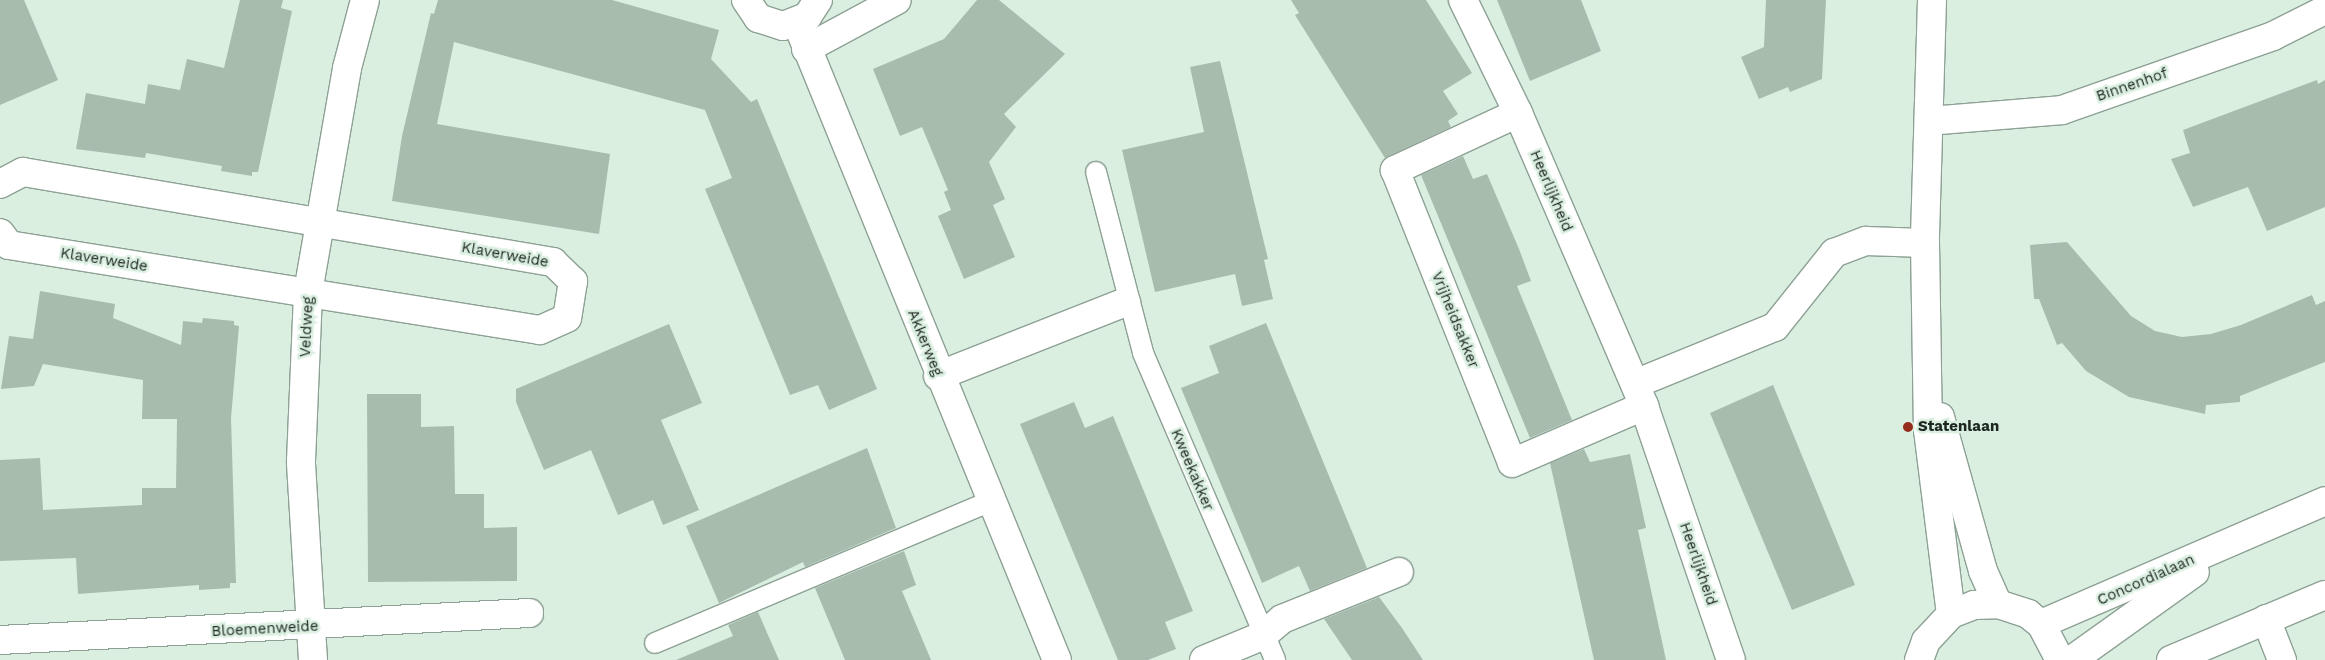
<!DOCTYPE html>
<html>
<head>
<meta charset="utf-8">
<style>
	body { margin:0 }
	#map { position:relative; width:2325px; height:660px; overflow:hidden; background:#daefe0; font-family:"Work Sans",sans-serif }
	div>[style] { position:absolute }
	.building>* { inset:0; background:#a8bcae }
	.roads { filter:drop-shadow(1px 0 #8da194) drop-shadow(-1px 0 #8da194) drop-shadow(0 1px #8da194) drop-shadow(0 -1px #8da194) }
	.service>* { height:20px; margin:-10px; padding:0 10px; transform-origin:10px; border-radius:10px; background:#fff }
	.minor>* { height:28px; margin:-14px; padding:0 14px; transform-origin:14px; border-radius:14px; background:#fff }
	.tertiary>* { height:28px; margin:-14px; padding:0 14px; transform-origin:14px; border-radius:14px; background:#fff }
	.secondary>* { height:28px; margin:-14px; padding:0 14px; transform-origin:14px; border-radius:14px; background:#fff }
	.dots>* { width:14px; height:14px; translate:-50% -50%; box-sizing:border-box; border:2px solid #daefe0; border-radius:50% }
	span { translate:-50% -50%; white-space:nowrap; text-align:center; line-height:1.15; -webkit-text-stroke:5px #daefe0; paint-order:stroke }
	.street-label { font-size:15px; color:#1f2722 }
	.poi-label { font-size:15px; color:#1f2722; font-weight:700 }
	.left { translate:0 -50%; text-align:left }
</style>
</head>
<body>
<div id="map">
	<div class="building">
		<div style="clip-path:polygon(0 0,24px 0,58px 80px,0 105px)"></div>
		<div style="clip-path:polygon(240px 0,283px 0,281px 8px,292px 11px,258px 172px,252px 172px,252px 176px,221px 171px,222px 166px,146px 153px,145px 158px,76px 149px,86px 93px,145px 104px,148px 84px,180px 90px,187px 59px,224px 68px)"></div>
		<div style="clip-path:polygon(438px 0,612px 0,719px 30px,711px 59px,751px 102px,757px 99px,877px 389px,829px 410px,818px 385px,790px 395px,705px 189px,732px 178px,705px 110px,454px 42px,437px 124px,610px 154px,599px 234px,392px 201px,402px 136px,431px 13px,434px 14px)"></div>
		<div style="clip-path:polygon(977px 0,999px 0,1065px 54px,1004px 114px,1016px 127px,989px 162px,1005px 199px,993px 205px,1015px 257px,964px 279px,938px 216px,951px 210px,944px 192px,948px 190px,922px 127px,900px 136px,873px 69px,944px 39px)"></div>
		<div style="clip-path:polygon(1291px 0,1426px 0,1472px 73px,1443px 91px,1458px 114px,1448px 121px,1451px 127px,1385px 158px,1295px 15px,1299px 13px)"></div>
		<div style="clip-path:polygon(1497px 0,1581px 0,1601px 51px,1530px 81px)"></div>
		<div style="clip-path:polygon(1766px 0,1826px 0,1822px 79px,1790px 92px,1788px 87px,1759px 99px,1741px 57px,1764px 47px)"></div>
		<div style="clip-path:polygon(1220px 61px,1268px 259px,1264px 260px,1273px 299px,1242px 306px,1235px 274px,1155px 292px,1122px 150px,1204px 132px,1190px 67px)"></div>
		<div style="clip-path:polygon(2317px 80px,2318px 84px,2325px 80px,2325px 207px,2267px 231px,2248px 187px,2193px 207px,2171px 159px,2190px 153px,2183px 130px)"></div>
		<div style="clip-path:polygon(1463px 156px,1473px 179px,1487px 174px,1519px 249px,1531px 281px,1517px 286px,1572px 420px,1530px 438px,1421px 175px)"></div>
		<div style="clip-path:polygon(2067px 242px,2131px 316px,2155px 331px,2182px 337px,2211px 334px,2241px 325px,2312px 295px,2316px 305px,2325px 301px,2325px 362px,2240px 396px,2240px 402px,2206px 405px,2205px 414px,2129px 397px,2086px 371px,2062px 343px,2057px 345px,2039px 299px,2034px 299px,2030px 245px)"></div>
		<div style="clip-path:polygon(40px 291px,115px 304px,113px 318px,181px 345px,183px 321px,202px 323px,203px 318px,234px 321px,234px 325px,239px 326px,231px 418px,236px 583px,230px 583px,230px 588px,199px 590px,199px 585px,78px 594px,76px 558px,0 561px,0 460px,40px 458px,43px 510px,142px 505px,142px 488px,176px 488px,177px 419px,142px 419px,143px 380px,43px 364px,34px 386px,1px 389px,9px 336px,33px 339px)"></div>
		<div style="clip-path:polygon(1266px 323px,1367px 568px,1310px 591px,1299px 566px,1262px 583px,1181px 388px,1219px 373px,1209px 346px)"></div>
		<div style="clip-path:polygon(669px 324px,702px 403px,661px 420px,699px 510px,663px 525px,653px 500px,618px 515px,591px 450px,544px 470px,516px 402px,516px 389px)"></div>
		<div style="clip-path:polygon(1773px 385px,1855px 585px,1792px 610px,1710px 413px)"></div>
		<div style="clip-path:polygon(367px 394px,421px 394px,421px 427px,454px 426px,455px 494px,484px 494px,484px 528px,517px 527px,517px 581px,368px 582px)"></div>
		<div style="clip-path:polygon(1074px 402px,1085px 428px,1113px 416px,1193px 611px,1165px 622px,1176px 649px,1148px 660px,1118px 660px,1020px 424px)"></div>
		<div style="clip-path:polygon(867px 448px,896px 528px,805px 567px,803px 562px,719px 603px,686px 526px)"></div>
		<div style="clip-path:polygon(1584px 449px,1590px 462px,1630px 454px,1646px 528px,1638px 530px,1666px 660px,1594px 660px,1550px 463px)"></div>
		<div style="clip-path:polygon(904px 551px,916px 585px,902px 591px,931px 660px,845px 660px,815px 588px)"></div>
		<div style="clip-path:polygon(1379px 597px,1402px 628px,1423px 660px,1352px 660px,1324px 619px)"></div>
		<div style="clip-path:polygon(758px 612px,779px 660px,676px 660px,733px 636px,728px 625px)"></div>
	</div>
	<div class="roads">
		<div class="service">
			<div style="left:1096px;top:172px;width:187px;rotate:75.4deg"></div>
			<div style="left:1143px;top:353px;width:334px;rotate:66.7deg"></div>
			<div style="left:655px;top:643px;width:365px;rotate:-22.9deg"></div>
		</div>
		<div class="minor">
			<div style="left:746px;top:0;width:22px;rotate:56deg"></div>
			<div style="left:758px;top:18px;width:26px;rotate:18deg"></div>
			<div style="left:783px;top:26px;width:26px;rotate:-21deg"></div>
			<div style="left:807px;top:17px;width:20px;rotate:-57deg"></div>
			<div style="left:1463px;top:0;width:126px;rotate:64deg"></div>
			<div style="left:1518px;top:113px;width:319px;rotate:66.7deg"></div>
			<div style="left:1644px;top:406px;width:268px;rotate:71.1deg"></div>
			<div style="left:797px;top:23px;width:688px;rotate:67.8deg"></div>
			<div style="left:806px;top:49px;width:103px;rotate:-28.3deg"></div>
			<div style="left:1518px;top:113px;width:136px;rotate:155.1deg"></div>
			<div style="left:1395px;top:170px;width:315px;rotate:68.2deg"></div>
			<div style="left:1512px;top:463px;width:144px;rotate:-23.4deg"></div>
			<div style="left:1929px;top:121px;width:133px;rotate:-4.7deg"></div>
			<div style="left:2062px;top:110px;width:224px;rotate:-19.3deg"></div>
			<div style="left:2273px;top:36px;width:58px;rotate:-26.6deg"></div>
			<div style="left:0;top:184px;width:26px;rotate:-28deg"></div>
			<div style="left:23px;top:172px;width:538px;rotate:9.64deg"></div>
			<div style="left:553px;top:262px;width:28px;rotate:44deg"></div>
			<div style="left:573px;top:281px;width:37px;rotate:99deg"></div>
			<div style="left:567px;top:318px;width:30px;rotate:156deg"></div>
			<div style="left:540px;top:330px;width:538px;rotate:-170.91deg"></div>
			<div style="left:9px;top:245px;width:15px;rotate:-127deg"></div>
			<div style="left:938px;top:376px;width:202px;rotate:-21.5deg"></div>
			<div style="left:1635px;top:384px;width:151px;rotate:-22.2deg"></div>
			<div style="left:1775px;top:327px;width:95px;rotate:-51.4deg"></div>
			<div style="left:1834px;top:253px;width:34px;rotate:-21deg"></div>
			<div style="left:1866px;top:241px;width:59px;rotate:1.9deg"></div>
			<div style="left:2266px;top:619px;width:44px;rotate:68.7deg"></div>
			<div style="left:0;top:640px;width:530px;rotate:-2.92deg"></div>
			<div style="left:313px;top:660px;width:199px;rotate:-93.5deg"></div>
			<div style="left:301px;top:461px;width:169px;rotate:-87.6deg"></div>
			<div style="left:308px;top:292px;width:227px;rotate:-80.1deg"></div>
			<div style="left:347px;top:68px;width:70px;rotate:-75.2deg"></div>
			<div style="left:1204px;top:660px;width:63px;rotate:-22.5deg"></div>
			<div style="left:1262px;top:636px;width:26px;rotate:-40deg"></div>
			<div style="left:1282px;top:619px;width:126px;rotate:-21.9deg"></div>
			<div style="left:2171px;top:660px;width:167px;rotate:-22.9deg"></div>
		</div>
		<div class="tertiary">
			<div style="left:2041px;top:624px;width:309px;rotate:-23.4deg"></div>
			<div style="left:2072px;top:660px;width:151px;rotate:-35.6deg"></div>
		</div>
		<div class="secondary">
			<div style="left:1932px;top:0;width:243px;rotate:91.7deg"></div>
			<div style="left:1925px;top:243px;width:187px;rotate:89.1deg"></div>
			<div style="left:1928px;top:430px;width:185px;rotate:82.9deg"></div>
			<div style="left:1940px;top:417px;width:160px;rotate:74.4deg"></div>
			<div style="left:1983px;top:571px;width:36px;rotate:66deg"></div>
			<div style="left:1919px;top:660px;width:20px;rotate:-70deg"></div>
			<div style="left:1926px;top:641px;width:37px;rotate:-47deg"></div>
			<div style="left:1951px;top:614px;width:25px;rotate:-21deg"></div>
			<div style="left:1974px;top:605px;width:24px;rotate:-2deg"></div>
			<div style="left:1998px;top:604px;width:32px;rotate:18deg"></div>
			<div style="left:2028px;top:614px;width:16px;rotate:38deg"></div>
			<div style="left:2041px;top:624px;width:41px;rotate:62.2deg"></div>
		</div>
	</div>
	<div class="dots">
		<div style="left:1908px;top:427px;background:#962c1b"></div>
	</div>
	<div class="street-label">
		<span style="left:2132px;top:85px;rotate:-19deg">Binnenhof</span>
		<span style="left:1551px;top:191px;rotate:67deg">Heerlijkheid</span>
		<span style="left:505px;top:255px;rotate:10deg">Klaverweide</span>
		<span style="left:104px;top:260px;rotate:9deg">Klaverweide</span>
		<span style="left:1455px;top:320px;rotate:68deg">Vrijheidsakker</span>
		<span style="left:307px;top:327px;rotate:-87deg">Veldweg</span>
		<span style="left:925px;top:343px;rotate:68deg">Akkerweg</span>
		<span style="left:1192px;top:470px;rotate:67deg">Kweekakker</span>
		<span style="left:1698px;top:564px;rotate:71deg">Heerlijkheid</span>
		<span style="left:2146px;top:580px;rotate:-24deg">Concordialaan</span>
		<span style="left:265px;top:629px;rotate:-3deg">Bloemenweide</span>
	</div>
	<div class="poi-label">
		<span class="left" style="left:1918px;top:427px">Statenlaan</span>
	</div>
</div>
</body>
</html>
